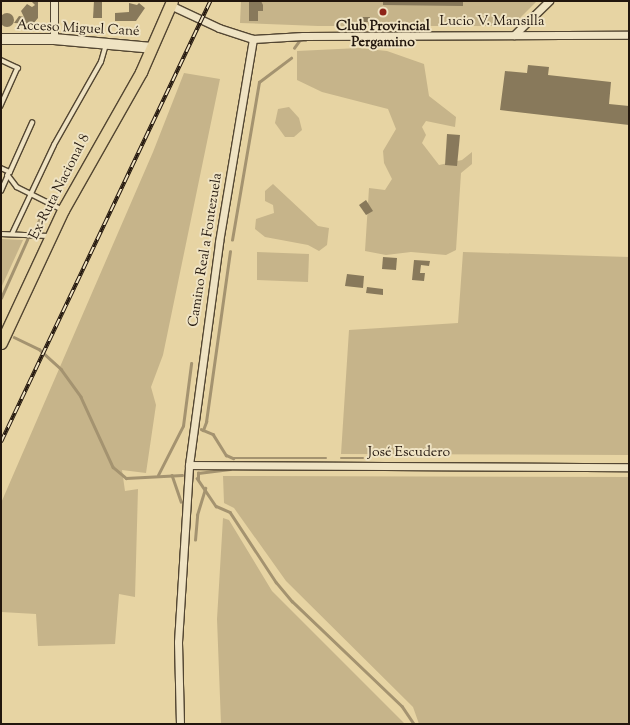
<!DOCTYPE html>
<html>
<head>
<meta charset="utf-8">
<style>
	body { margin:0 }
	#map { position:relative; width:630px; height:725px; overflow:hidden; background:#e7d4a3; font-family:"Sorts Mill Goudy",serif }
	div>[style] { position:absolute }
	.green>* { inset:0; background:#c6b48a }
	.stream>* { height:2.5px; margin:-1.25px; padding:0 1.25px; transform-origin:1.25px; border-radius:1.25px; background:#a49370 }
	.building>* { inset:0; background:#88795b }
	.round { border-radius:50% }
	.roads { filter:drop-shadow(1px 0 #534632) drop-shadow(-1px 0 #534632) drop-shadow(0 1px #534632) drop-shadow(0 -1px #534632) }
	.lane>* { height:3.5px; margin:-1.75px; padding:0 1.75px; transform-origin:1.75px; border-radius:1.75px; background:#efe3c3 }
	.street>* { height:7px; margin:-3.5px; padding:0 3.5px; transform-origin:3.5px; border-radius:3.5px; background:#efe3c3 }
	.secondary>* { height:10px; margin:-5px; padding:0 5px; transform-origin:5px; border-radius:5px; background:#efe3c3 }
	.primary>* { height:11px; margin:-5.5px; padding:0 5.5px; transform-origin:5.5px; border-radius:5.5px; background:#e7d4a3 }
	.rail>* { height:4px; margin-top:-2px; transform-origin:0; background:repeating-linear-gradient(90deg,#efe3c3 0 8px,#22160d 0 16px); box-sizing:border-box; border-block:1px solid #22160d }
	.dots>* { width:11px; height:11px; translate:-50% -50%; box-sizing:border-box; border:2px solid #efe3c3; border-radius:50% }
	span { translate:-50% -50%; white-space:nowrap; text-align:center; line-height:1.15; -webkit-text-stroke:4px #efe3c3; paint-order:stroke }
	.street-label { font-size:14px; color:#22160d }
	.poi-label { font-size:14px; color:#22160d; font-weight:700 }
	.frame { position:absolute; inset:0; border:2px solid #22160d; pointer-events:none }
</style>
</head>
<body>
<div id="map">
	<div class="green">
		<div style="clip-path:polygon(241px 1px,537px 1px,515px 23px,508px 26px,318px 26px,240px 23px)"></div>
		<div style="clip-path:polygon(359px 48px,387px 51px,424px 64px,429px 96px,456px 117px,455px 127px,426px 121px,422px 127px,426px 135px,422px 143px,439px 165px,462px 160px,472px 152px,472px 164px,461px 173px,456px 250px,446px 255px,411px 252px,386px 255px,365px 251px,369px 188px,385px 190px,392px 179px,384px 163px,383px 151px,396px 129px,388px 109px,322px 92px,297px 80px,297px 51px)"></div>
		<div style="clip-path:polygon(184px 73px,220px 79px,163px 355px,151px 387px,156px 405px,146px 473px,122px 470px,125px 491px,138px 489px,135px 597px,119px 594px,115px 644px,38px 646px,36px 614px,1px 612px,1px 503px,153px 152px)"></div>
		<div style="clip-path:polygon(289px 107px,299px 118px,302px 130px,294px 137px,285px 137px,275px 123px,278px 109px)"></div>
		<div style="clip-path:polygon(273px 184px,318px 226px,329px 228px,327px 245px,319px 251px,308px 245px,265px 237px,255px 229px,256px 219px,274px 213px,273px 205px,265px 201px,265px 191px)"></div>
		<div style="clip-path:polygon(1px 239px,23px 240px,1px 288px)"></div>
		<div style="clip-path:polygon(257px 252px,309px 254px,308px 282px,257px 280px)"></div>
		<div style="clip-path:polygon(463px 252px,629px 257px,629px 455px,341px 454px,349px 330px,458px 323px)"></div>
		<div style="clip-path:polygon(223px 476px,629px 477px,629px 724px,419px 724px,413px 707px,286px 581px,234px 508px,224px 503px)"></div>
		<div style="clip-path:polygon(223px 518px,229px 520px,272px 591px,405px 724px,221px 724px,217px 619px)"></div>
	</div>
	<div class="stream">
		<div style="left:294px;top:48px;width:9px;rotate:-54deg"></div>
		<div style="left:299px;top:41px;width:7px"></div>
		<div style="left:35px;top:228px;width:20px;rotate:-63deg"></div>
		<div style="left:232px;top:240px;width:160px;rotate:-80.3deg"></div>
		<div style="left:259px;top:82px;width:40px;rotate:-37deg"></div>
		<div style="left:1px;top:298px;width:64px;rotate:-65.9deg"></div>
		<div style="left:14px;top:337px;width:28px;rotate:26deg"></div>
		<div style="left:39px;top:349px;width:30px;rotate:42deg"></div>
		<div style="left:61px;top:369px;width:34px;rotate:54deg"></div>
		<div style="left:81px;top:397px;width:77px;rotate:65.4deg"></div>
		<div style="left:113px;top:467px;width:17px;rotate:40deg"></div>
		<div style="left:126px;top:478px;width:56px;rotate:-3.1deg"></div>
		<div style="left:201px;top:429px;width:2px;rotate:27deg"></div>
		<div style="left:203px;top:430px;width:9px;rotate:-69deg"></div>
		<div style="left:206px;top:422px;width:172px;rotate:-82deg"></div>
		<div style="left:203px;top:430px;width:11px;rotate:22deg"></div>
		<div style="left:213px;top:434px;width:25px;rotate:58deg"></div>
		<div style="left:226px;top:455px;width:8px;rotate:23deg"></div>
		<div style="left:233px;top:458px;width:93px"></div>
		<div style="left:341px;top:458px;width:22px"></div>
		<div style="left:158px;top:475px;width:55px;rotate:-63deg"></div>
		<div style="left:183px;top:426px;width:63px;rotate:-82.6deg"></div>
		<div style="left:172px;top:475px;width:28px;rotate:71deg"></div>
		<div style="left:197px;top:478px;width:34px;rotate:56deg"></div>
		<div style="left:216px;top:506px;width:15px;rotate:23deg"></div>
		<div style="left:230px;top:512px;width:84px;rotate:56.7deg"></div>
		<div style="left:276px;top:582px;width:25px;rotate:50deg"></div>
		<div style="left:292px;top:601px;width:152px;rotate:43.7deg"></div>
		<div style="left:402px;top:706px;width:22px;rotate:56deg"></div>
		<div style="left:198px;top:479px;width:6px;rotate:-90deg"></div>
		<div style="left:198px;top:473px;width:32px;rotate:-7deg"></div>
		<div style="left:230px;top:469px;width:102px"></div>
		<div style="left:195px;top:540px;width:25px;rotate:-85deg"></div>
		<div style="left:197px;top:515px;width:28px;rotate:-73deg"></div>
	</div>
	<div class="building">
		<div style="clip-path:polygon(31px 1px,38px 1px,38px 18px,33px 24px,14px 23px,19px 16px,24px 17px,21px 11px,27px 4px,32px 7px,35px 5px)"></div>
		<div style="clip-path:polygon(94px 1px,102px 1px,102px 18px,93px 18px)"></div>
		<div style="clip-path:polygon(249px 1px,261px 1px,263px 5px,263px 11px,258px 11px,258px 21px,249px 21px)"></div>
		<div style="clip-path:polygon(383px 1px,463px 1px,463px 6px,383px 5px)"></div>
		<div style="clip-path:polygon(129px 3px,137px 5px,139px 3px,145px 8px,136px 21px,115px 21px,115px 13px,129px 12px)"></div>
		<div class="round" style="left:0;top:13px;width:14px;height:14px"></div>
		<div style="clip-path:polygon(362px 17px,370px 17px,370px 22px,363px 22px)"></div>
		<div style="clip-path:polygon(528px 65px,549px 67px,548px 75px,611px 82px,609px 104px,629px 106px,629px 125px,500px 110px,505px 71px,527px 73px)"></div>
		<div style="clip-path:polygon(447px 134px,460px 135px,457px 166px,445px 165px)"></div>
		<div style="clip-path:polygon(366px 200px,373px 211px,366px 215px,359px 205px)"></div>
		<div style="clip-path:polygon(383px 257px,397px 258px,396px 270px,382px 269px)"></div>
		<div style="clip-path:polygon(414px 260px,430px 261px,429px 266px,421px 265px,420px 273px,425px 273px,424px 281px,412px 280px)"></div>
		<div style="clip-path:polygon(347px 274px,364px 276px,363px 288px,345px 286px)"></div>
		<div style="clip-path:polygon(367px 287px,383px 289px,383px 295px,366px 293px)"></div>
	</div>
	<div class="roads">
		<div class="lane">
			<div style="left:1px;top:60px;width:19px;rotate:25deg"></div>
			<div style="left:18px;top:68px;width:42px;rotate:114.1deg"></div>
			<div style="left:1px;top:168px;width:10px;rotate:24deg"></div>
			<div style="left:10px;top:172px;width:4px;rotate:124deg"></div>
			<div style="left:8px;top:175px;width:15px;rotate:53deg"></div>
			<div style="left:17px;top:187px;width:49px;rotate:26.6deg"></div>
			<div style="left:10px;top:172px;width:54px;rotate:-65.8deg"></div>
			<div style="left:1px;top:191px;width:17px;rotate:-66deg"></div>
			<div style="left:1px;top:234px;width:47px;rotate:2.4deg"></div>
			<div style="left:12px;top:234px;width:98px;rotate:-64.7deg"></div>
			<div style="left:54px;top:145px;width:95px;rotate:-60.5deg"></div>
			<div style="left:101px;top:62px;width:19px;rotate:-74deg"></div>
		</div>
		<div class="street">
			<div style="left:54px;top:1px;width:38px;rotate:90deg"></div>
			<div style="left:170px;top:5px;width:54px;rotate:25.1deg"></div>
			<div style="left:219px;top:28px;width:36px;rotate:18deg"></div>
			<div style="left:253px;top:39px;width:50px;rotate:-3.4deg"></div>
			<div style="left:303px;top:36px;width:326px;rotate:-0.2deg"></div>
			<div style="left:514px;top:35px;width:49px;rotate:-44.2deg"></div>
			<div style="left:189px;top:465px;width:440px;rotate:0.3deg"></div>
			<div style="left:180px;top:724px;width:82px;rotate:-91.4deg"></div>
			<div style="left:178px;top:642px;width:177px;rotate:-86.4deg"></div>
			<div style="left:189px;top:465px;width:225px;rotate:-82.3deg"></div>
			<div style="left:219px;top:242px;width:206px;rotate:-80.5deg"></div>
		</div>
		<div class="secondary">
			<div style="left:1px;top:39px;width:53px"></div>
			<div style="left:54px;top:39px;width:98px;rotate:5.2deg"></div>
		</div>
		<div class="primary">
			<div style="left:1px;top:343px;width:147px;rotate:-65deg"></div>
			<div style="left:63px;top:210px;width:159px;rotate:-60.5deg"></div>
			<div style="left:141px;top:72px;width:77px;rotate:-66.4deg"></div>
		</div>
	</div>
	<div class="rail">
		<div style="left:1px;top:442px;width:488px;rotate:-64.6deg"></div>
	</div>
	<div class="dots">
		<div style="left:383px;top:12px;background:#8f2418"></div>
	</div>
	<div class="street-label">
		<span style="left:492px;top:22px">Lucio V. Mansilla</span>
		<span style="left:78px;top:29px;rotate:3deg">Acceso Miguel Cané</span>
		<span style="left:60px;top:187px;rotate:-63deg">Ex-Ruta Nacional 8</span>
		<span style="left:206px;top:250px;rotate:-81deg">Camino Real a Fontezuela</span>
		<span style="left:409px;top:453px">José Escudero</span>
	</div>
	<div class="poi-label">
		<span style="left:383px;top:35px">Club Provincial<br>Pergamino</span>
	</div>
	<div class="frame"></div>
</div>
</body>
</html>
